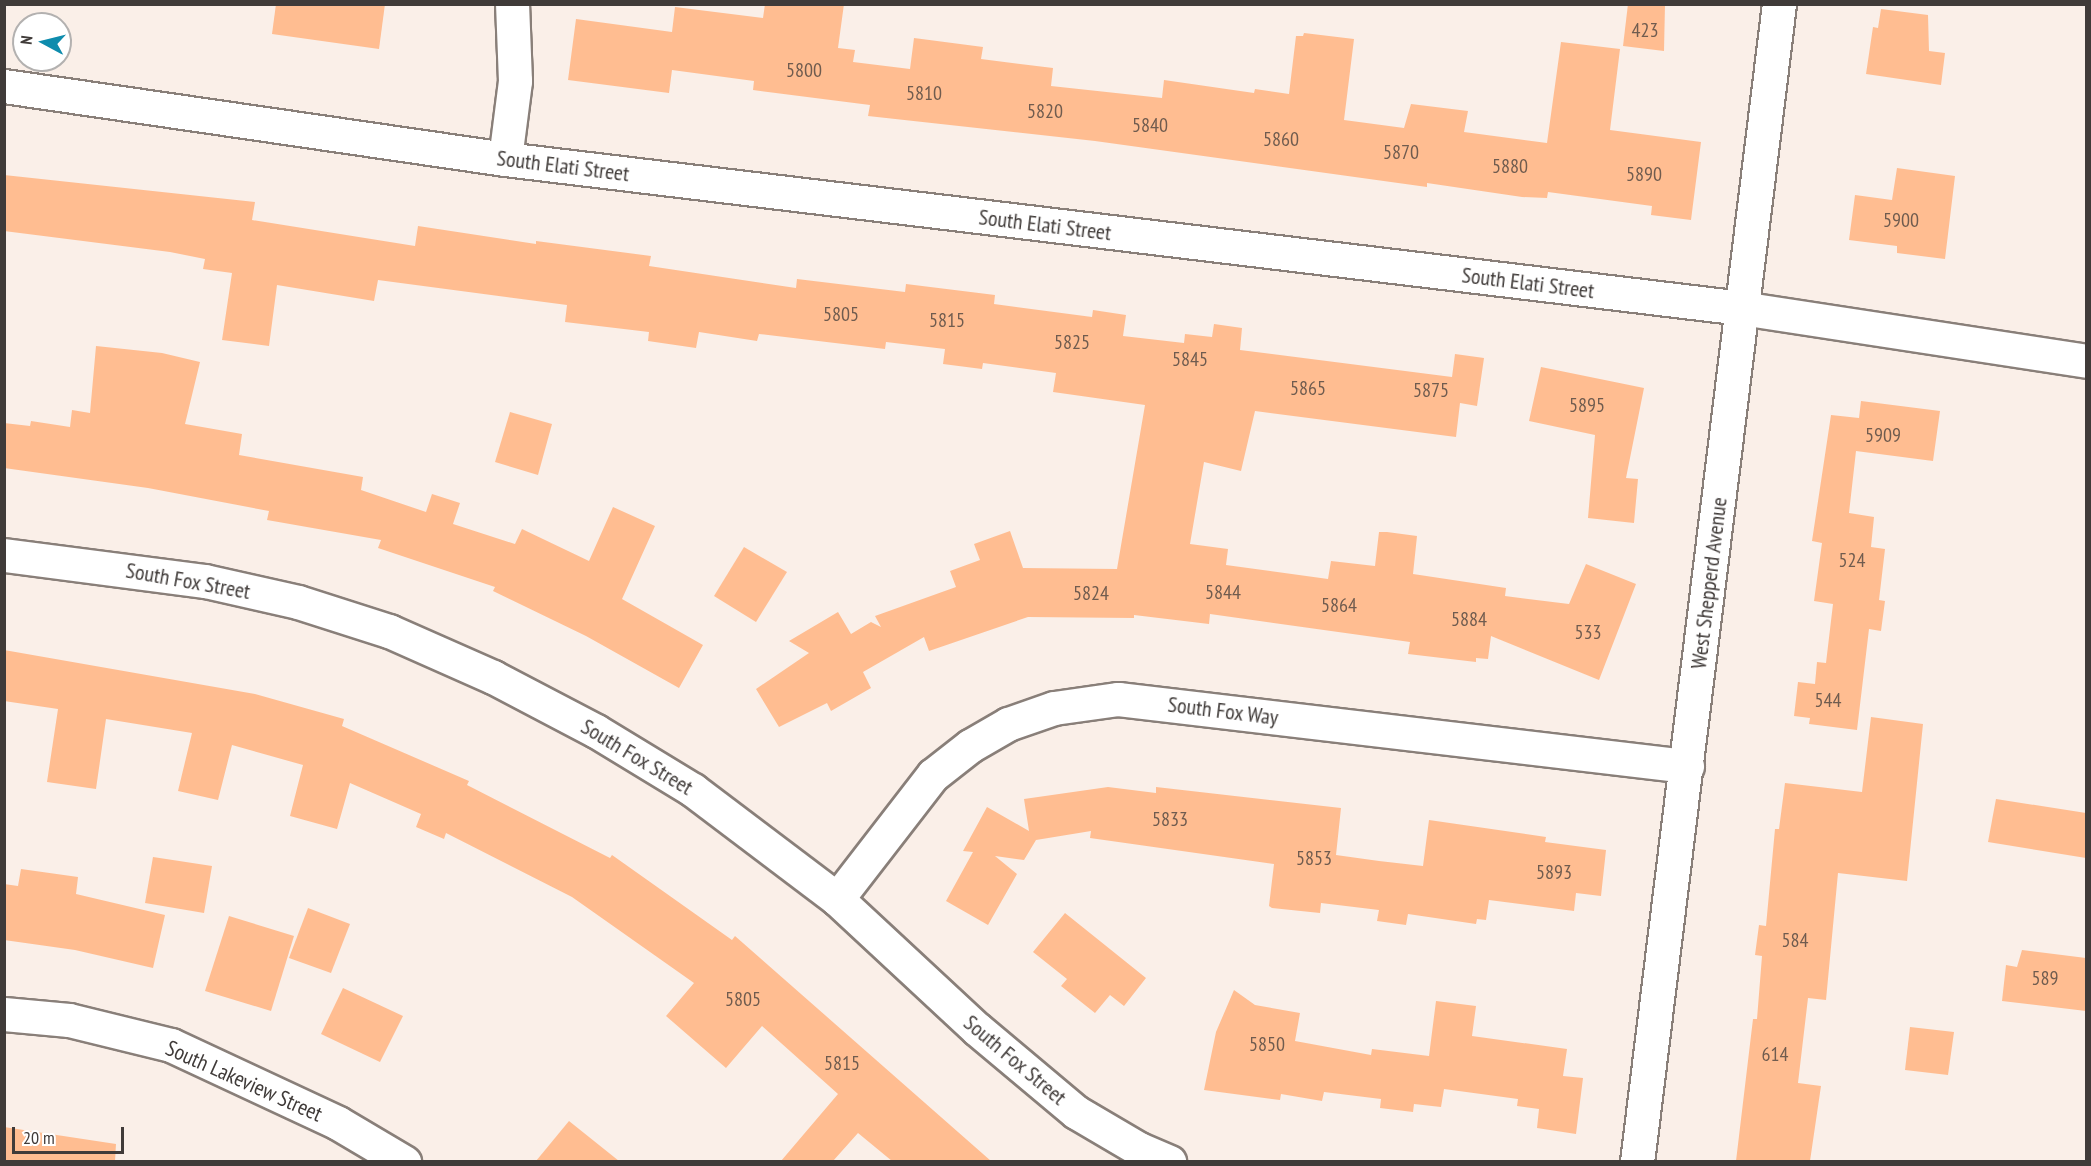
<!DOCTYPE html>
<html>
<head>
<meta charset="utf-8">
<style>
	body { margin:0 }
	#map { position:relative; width:2091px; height:1166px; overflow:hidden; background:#faefe8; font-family:"PT Sans Narrow",sans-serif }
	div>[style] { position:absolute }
	.building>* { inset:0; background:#ffbd91 }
	.roads { filter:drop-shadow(2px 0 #897f79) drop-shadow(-2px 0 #897f79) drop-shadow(0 2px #897f79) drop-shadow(0 -2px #897f79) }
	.street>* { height:33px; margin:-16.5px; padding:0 16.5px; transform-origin:16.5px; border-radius:16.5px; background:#fff }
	span { translate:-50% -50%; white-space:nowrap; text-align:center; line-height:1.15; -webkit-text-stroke:4.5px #fff; paint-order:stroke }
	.number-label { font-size:20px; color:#705c4f }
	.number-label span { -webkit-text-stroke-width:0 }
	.street-label { font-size:22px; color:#403b39 }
	.frame { position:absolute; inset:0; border:6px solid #403b39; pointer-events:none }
	.north { position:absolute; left:12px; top:12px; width:60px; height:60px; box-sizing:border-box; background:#fff; border:2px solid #b3b1b0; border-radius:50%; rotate:277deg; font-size:16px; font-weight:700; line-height:24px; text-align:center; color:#403b39 }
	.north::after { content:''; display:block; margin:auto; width:21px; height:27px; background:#0e8cad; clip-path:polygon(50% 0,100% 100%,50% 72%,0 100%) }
	.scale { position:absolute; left:12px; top:1127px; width:112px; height:27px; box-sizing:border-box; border:3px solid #403b39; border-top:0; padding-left:8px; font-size:18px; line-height:21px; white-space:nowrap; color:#403b39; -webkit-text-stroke:4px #fff; paint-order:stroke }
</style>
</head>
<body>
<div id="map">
	<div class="building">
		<div style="clip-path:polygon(276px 4px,385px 4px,379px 49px,272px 34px)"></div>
		<div style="clip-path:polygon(765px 4px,844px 4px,838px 48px,855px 50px,853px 62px,910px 69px,914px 38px,983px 47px,981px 59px,1053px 68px,1051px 86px,1162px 98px,1164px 80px,1254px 93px,1255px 89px,1289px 94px,1296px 36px,1303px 36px,1304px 33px,1354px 39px,1344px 120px,1404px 128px,1411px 104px,1468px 111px,1464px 132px,1547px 143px,1561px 42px,1620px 49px,1610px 130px,1701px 142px,1691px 220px,1651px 215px,1652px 206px,1548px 192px,1547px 198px,1522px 197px,1427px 183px,1427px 187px,1095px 141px,868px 116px,870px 105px,753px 90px,754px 81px,672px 70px,669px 93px,568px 80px,576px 19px,672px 32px,675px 7px,763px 18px)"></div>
		<div style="clip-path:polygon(1628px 4px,1665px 4px,1664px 51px,1623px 46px)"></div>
		<div style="clip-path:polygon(1881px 9px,1928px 15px,1929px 51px,1945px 53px,1941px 85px,1866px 74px,1873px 27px,1878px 28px)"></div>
		<div style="clip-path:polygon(1897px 168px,1955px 176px,1945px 259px,1897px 253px,1897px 246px,1849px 240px,1855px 195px,1892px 200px)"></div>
		<div style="clip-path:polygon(4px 175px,255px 202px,252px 220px,415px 246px,418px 226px,536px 244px,536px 241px,651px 256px,649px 266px,796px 288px,797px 279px,905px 292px,906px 284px,995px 295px,994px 304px,1092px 317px,1093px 310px,1126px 315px,1123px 336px,1184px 343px,1185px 334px,1212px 337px,1214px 324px,1242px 328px,1240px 350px,1452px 377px,1455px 354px,1484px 358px,1477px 406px,1460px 403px,1456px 437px,1255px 411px,1241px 471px,1204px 462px,1190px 544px,1228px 549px,1226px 565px,1328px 579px,1331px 561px,1375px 566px,1379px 532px,1387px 532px,1417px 536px,1413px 574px,1506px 588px,1505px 596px,1569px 604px,1586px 564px,1636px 584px,1599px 680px,1491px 636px,1488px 659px,1476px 658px,1476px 662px,1408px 654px,1410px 642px,1210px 614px,1209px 624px,1134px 615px,1134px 618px,1028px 617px,929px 651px,924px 637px,863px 672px,871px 688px,831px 711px,827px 703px,779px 727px,756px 689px,809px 653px,789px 641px,838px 612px,851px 634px,871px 622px,881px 627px,875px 616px,956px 587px,950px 571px,980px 560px,974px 544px,1010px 531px,1023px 568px,1117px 569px,1145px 405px,1053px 392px,1056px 373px,983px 363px,982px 369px,943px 364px,945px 349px,886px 342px,885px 349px,759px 334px,757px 341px,699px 332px,696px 348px,648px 341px,649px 332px,565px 322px,567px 305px,378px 280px,374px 301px,277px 285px,269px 346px,222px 340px,232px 273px,203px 269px,205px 259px,170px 252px,4px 231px)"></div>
		<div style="clip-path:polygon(96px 346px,162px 353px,200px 362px,185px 424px,242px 434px,239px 455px,363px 477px,361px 490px,426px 512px,432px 494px,460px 503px,453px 524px,515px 544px,522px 529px,589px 561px,613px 507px,655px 526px,622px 599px,703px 645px,679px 688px,586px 636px,493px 591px,495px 587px,378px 548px,381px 540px,267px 520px,269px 511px,148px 488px,4px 468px,4px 423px,30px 426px,31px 421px,70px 427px,72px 410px,90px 413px)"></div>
		<div style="clip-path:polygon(1541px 367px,1644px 388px,1626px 478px,1638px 479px,1634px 523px,1588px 518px,1595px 435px,1529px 421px)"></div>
		<div style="clip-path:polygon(1861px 401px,1940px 411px,1933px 461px,1856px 451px,1849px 513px,1874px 517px,1871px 547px,1885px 549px,1879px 600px,1885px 601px,1881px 631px,1869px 629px,1857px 730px,1809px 724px,1810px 718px,1794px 716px,1798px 682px,1815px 684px,1817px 662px,1826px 663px,1833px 604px,1814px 601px,1822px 543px,1812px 541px,1831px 415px,1859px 418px)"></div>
		<div style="clip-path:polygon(510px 412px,552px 424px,538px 475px,495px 462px)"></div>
		<div style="clip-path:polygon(744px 547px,787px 572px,756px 622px,714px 596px)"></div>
		<div style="clip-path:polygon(4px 650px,255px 694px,344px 719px,342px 726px,469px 781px,467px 785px,610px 858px,612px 855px,732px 940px,735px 936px,991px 1161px,892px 1161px,858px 1133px,833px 1161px,781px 1161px,838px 1094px,762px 1026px,726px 1068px,666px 1016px,694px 983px,572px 897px,446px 833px,444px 839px,416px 827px,421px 814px,350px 783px,337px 829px,290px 816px,303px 765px,232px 745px,218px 800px,178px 791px,192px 733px,106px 719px,96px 789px,47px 782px,58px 709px,4px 701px)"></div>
		<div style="clip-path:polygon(1871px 717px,1923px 724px,1907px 881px,1838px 873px,1826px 1000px,1808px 998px,1798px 1083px,1821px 1086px,1810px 1161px,1736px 1161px,1753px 1019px,1757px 1019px,1762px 956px,1755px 955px,1759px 925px,1766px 926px,1775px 829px,1779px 829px,1785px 783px,1862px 792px)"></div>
		<div style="clip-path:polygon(1108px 787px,1156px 793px,1156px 787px,1341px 808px,1336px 855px,1379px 861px,1423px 866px,1429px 820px,1546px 837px,1545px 842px,1606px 850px,1601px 896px,1576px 893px,1574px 911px,1489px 900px,1486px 920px,1477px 919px,1476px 924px,1408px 914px,1406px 925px,1377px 921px,1379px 910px,1321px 903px,1320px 913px,1272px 908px,1269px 906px,1274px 864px,1090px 838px,1091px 831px,1036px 840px,1024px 860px,995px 856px,1017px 874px,988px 925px,946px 901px,973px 852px,963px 851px,987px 807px,1029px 831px,1024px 799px)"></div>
		<div style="clip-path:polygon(1996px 799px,2086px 813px,2086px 858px,1988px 842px)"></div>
		<div style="clip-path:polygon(153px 857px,212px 866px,204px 913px,145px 903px)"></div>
		<div style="clip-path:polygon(21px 869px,78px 877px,76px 894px,165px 915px,153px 968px,75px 950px,4px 940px,4px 884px,18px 886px)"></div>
		<div style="clip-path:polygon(308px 908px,350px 924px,331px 973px,289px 958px)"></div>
		<div style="clip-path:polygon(1065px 913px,1146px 978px,1124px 1006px,1110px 995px,1095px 1013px,1061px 986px,1067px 979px,1033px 952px)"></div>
		<div style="clip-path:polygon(229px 916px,294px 936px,271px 1011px,205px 991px)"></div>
		<div style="clip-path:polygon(2022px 950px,2086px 958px,2086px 1011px,2002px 1001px,2006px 965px,2017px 967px)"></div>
		<div style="clip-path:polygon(343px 988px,403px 1016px,380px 1062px,321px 1034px)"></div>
		<div style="clip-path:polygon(1234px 990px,1255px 1005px,1300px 1013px,1295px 1041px,1371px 1055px,1372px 1049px,1429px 1056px,1436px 1001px,1476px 1006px,1472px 1036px,1567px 1049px,1563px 1076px,1583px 1078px,1576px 1134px,1537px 1128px,1539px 1109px,1517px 1106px,1518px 1099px,1444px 1089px,1441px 1107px,1414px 1104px,1413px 1112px,1380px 1108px,1381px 1099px,1324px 1092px,1322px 1101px,1281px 1094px,1280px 1100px,1204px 1090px,1216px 1032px)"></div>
		<div style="clip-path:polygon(1910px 1027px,1954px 1032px,1948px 1075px,1905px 1070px)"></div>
		<div style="clip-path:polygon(569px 1121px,619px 1161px,536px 1161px)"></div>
		<div style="clip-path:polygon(4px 1127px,116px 1144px,115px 1161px,4px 1161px)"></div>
	</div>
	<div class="roads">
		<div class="street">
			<div style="left:4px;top:86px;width:506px;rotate:8.29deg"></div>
			<div style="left:505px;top:159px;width:1245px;rotate:6.87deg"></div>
			<div style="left:1741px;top:308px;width:349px;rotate:8.7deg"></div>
			<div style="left:505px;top:159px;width:79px;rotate:-82.7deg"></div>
			<div style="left:515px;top:81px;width:77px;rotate:-92.2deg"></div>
			<div style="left:4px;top:555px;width:203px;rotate:7.4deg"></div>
			<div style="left:205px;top:581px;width:95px;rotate:12.7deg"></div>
			<div style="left:298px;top:602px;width:96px;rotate:17.7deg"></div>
			<div style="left:389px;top:631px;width:114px;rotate:23.9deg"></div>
			<div style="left:493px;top:677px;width:116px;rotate:27.7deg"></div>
			<div style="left:596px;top:731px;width:114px;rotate:31.3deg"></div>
			<div style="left:693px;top:790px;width:181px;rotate:37.1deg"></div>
			<div style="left:837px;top:899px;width:191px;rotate:42.9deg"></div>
			<div style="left:977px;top:1029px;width:129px;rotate:40deg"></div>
			<div style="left:1076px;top:1112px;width:73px;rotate:30.4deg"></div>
			<div style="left:1139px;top:1149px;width:33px;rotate:23deg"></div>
			<div style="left:837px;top:899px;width:157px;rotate:-52.3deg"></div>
			<div style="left:933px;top:775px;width:47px;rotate:-38.1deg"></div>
			<div style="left:970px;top:746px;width:44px;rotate:-30.1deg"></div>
			<div style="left:1008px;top:724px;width:49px;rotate:-19.2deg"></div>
			<div style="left:1054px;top:708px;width:65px;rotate:-8deg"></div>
			<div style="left:1118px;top:699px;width:573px;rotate:6.72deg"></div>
			<div style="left:4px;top:1014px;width:65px;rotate:5.3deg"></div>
			<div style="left:69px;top:1020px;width:105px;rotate:13.8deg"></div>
			<div style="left:171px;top:1045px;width:184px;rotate:25deg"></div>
			<div style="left:338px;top:1123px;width:77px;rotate:30.6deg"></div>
			<div style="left:1637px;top:1162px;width:1167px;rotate:-83.01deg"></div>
		</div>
	</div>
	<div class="number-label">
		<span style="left:1645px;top:30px">423</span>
		<span style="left:804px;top:70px">5800</span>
		<span style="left:924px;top:93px">5810</span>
		<span style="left:1045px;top:111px">5820</span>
		<span style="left:1150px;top:125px">5840</span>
		<span style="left:1281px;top:139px">5860</span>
		<span style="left:1401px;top:152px">5870</span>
		<span style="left:1510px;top:166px">5880</span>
		<span style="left:1644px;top:174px">5890</span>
		<span style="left:1901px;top:220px">5900</span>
		<span style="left:841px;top:314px">5805</span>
		<span style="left:947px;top:320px">5815</span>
		<span style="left:1072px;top:342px">5825</span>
		<span style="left:1190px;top:359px">5845</span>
		<span style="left:1308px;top:388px">5865</span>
		<span style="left:1431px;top:390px">5875</span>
		<span style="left:1587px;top:405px">5895</span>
		<span style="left:1883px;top:435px">5909</span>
		<span style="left:1852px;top:560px">524</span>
		<span style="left:1223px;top:592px">5844</span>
		<span style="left:1091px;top:593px">5824</span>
		<span style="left:1339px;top:605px">5864</span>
		<span style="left:1469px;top:619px">5884</span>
		<span style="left:1588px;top:632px">533</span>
		<span style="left:1828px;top:700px">544</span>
		<span style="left:1170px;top:819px">5833</span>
		<span style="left:1314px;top:858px">5853</span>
		<span style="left:1554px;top:872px">5893</span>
		<span style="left:1795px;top:940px">584</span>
		<span style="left:2045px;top:978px">589</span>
		<span style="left:743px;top:999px">5805</span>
		<span style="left:1267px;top:1044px">5850</span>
		<span style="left:1775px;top:1054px">614</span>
		<span style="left:842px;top:1063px">5815</span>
	</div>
	<div class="street-label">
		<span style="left:563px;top:166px;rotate:7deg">South Elati Street</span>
		<span style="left:1045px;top:225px;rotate:7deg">South Elati Street</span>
		<span style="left:1528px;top:283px;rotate:7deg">South Elati Street</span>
		<span style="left:188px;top:581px;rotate:10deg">South Fox Street</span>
		<span style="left:1709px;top:583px;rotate:-83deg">West Shepperd Avenue</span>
		<span style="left:1223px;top:711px;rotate:7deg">South Fox Way</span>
		<span style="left:637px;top:757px;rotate:31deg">South Fox Street</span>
		<span style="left:1015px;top:1060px;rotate:40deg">South Fox Street</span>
		<span style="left:244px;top:1081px;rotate:24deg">South Lakeview Street</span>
	</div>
	<div class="frame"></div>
	<div class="north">N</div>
	<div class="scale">20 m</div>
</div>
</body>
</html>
